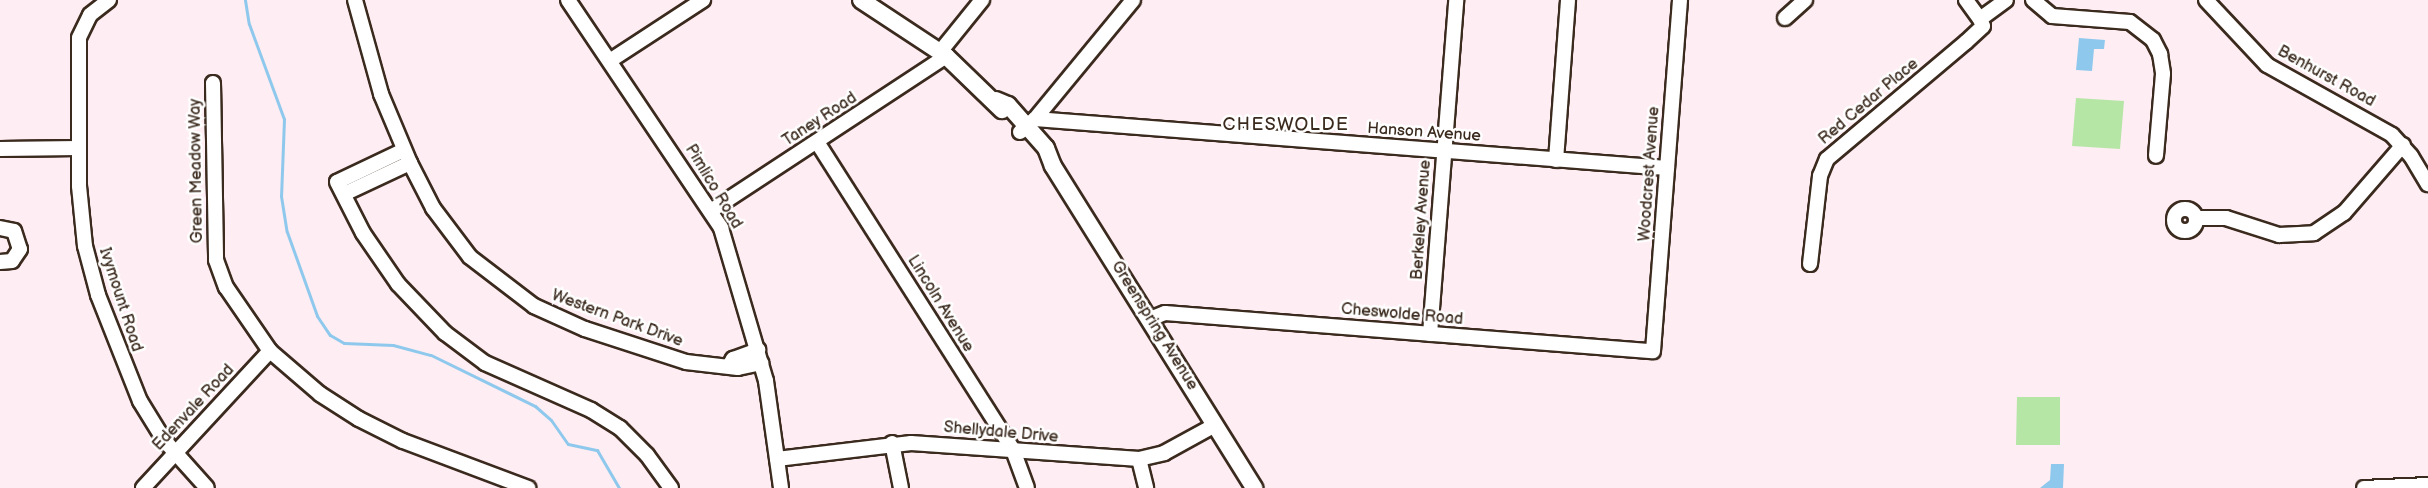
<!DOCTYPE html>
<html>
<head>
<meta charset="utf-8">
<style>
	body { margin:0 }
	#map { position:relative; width:2428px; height:488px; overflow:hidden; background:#feedf2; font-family:"Balsamiq Sans",sans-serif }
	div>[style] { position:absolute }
	.green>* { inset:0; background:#b5e6a6 }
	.water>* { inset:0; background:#8ec9ed }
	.stream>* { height:3px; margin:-1.5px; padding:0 1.5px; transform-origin:1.5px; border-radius:1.5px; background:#8ec9ed }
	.roads { filter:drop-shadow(2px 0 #3b2a1e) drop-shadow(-2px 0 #3b2a1e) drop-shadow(0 2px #3b2a1e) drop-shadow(0 -2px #3b2a1e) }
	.minor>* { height:14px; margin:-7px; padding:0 7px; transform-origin:7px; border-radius:7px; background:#fff }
	.minor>.ring { margin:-7px; padding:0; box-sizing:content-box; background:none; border:14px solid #fff; border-radius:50% }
	.major>* { height:16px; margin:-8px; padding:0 8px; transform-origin:8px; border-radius:8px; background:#fff }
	span { translate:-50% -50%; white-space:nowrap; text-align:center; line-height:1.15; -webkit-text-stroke:5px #fff; paint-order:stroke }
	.street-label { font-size:16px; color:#3b2a1e }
	.neighbourhood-label { font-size:18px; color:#3b2a1e; letter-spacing:1.5px }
</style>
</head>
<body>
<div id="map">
	<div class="green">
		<div style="clip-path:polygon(2076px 98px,2124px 101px,2120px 149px,2072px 146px)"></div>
		<div style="clip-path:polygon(2017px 397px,2060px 397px,2060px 445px,2016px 445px)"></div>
	</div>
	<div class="water">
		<div style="clip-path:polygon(2079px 38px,2105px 40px,2104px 49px,2094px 49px,2092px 71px,2076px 70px)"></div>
		<div style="clip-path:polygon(2051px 464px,2064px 464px,2063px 488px,2040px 488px,2050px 480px)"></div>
	</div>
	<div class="stream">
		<div style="left:245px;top:0;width:24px;rotate:81deg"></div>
		<div style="left:249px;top:24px;width:101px;rotate:69.8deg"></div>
		<div style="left:284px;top:119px;width:77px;rotate:92.2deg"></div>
		<div style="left:281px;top:196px;width:36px;rotate:81deg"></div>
		<div style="left:287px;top:232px;width:89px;rotate:70.3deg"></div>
		<div style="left:317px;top:316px;width:23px;rotate:56deg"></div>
		<div style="left:330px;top:335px;width:16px;rotate:30deg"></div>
		<div style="left:344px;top:343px;width:49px;rotate:2.3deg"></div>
		<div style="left:393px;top:345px;width:39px;rotate:15deg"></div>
		<div style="left:431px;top:355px;width:116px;rotate:26.1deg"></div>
		<div style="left:535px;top:406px;width:21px;rotate:41deg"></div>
		<div style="left:551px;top:420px;width:29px;rotate:55deg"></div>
		<div style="left:568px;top:444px;width:30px;rotate:12deg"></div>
		<div style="left:597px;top:450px;width:44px;rotate:59.9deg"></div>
	</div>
	<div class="roads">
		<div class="minor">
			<div style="left:109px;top:0;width:24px;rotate:142deg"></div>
			<div style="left:90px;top:15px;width:25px;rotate:116deg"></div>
			<div style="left:79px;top:38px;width:148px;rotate:90deg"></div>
			<div style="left:79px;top:186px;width:60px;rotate:84.3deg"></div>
			<div style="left:85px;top:246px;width:51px;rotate:75.1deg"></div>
			<div style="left:98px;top:295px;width:114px;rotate:68.4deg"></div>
			<div style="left:140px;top:401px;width:46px;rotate:58.4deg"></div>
			<div style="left:164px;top:440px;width:64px;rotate:48.1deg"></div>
			<div style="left:355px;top:0;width:98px;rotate:74.5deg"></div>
			<div style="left:381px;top:94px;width:75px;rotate:67.2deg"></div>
			<div style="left:410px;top:163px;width:51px;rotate:62.9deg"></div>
			<div style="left:433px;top:208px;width:61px;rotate:52.9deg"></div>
			<div style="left:470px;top:257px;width:81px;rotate:37.4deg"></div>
			<div style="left:534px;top:306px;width:56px;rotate:24.3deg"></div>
			<div style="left:585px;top:329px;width:106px;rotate:18.1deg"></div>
			<div style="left:686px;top:362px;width:52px;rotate:6.6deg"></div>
			<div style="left:738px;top:368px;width:24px;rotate:-12deg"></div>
			<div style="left:568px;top:0;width:275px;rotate:56.1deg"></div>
			<div style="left:721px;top:228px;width:159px;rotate:73.6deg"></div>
			<div style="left:766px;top:381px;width:108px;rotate:82deg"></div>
			<div style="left:1966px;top:0;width:24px;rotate:54deg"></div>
			<div style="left:2033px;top:0;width:25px;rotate:40deg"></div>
			<div style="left:2052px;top:16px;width:78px;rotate:4.4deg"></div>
			<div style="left:2130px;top:22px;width:29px;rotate:38deg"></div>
			<div style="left:2153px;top:40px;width:16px;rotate:63deg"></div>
			<div style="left:2160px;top:54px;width:20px;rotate:81deg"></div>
			<div style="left:2163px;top:74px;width:82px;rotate:94.9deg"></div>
			<div style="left:2206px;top:0;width:89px;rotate:46.8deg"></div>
			<div style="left:2267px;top:65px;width:143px;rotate:29.2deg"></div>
			<div style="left:2392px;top:135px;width:28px;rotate:48deg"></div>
			<div style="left:2411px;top:156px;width:33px;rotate:59deg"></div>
			<div style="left:1785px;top:18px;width:27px;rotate:-42deg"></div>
			<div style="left:940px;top:52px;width:67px;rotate:-51.1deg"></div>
			<div style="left:611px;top:60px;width:110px;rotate:-33.1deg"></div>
			<div style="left:213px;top:83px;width:177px;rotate:89deg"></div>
			<div style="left:216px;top:260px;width:29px;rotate:70deg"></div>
			<div style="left:226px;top:287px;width:78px;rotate:55.5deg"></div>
			<div style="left:270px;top:351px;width:66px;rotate:40.7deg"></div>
			<div style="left:320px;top:394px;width:46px;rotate:32.7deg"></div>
			<div style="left:359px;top:419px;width:49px;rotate:26.6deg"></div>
			<div style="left:403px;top:441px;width:134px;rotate:20.6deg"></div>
			<div style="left:1035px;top:119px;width:634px;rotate:4.43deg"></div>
			<div style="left:1020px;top:132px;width:20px;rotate:-41deg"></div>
			<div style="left:1035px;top:119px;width:154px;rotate:-50.5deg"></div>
			<div style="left:817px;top:142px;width:365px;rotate:57.5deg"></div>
			<div style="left:1013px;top:450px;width:40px;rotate:69.8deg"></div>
			<div style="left:0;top:149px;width:78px;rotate:-0.7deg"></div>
			<div style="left:404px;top:150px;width:74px;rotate:154.5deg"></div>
			<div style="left:337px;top:182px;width:57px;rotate:63deg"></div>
			<div style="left:363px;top:233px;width:62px;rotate:55.5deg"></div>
			<div style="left:398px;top:284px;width:68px;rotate:46.2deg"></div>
			<div style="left:445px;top:333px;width:50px;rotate:36.9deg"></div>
			<div style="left:485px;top:363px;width:116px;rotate:23.9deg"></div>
			<div style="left:591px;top:410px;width:34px;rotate:32deg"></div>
			<div style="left:620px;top:428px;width:38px;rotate:45deg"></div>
			<div style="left:647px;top:455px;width:41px;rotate:54deg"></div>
			<div style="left:1556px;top:160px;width:160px;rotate:-85.7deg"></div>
			<div style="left:344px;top:194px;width:73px;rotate:-25.2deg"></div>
			<div class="ring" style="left:2174px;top:209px;width:8px;height:8px"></div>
			<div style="left:712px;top:210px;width:280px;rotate:-33.3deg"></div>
			<div style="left:2196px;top:218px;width:30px"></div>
			<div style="left:2226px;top:218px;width:56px;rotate:17.8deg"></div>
			<div style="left:2279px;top:235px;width:35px;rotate:-3deg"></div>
			<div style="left:2314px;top:233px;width:36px;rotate:-34deg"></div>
			<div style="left:2344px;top:213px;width:90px;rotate:-49.1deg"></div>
			<div style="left:0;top:228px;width:14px;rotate:12deg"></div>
			<div style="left:14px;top:231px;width:19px;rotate:72deg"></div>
			<div style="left:20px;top:249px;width:14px;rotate:124deg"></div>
			<div style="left:12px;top:261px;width:12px;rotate:175deg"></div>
			<div style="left:1810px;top:264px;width:89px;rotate:-83.5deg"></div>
			<div style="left:1820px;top:176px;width:18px;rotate:-68deg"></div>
			<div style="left:1827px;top:159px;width:182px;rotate:-40.1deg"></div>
			<div style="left:1966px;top:42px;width:23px;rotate:-43deg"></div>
			<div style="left:1983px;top:26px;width:8px;rotate:-113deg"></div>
			<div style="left:1980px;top:19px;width:32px;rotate:-36deg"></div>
			<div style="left:1150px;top:319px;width:16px;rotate:-22deg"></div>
			<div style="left:1165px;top:313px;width:489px;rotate:4.5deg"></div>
			<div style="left:1653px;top:351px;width:352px;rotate:-85.6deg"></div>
			<div style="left:1430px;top:334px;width:335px;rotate:-85.5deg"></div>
			<div style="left:730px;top:364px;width:6px;rotate:-59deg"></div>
			<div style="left:733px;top:359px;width:27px;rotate:-20deg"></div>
			<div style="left:892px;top:443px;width:46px;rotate:78.7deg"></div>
			<div style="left:777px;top:459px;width:135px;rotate:-6.8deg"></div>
			<div style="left:911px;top:443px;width:229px;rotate:4deg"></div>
			<div style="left:1139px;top:459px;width:26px;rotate:-13deg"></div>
			<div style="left:1164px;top:453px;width:58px;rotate:-28.8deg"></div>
			<div style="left:1139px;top:459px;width:30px;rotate:76deg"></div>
			<div style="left:143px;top:488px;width:187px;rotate:-47.2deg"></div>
			<div style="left:2364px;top:488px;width:64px;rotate:-2.7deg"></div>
		</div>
		<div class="major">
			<div style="left:861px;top:0;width:102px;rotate:33.4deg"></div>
			<div style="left:946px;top:56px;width:78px;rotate:44deg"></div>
			<div style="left:996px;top:100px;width:13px;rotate:23deg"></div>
			<div style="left:1008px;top:105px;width:57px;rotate:48.5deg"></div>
			<div style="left:1046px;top:148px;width:19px;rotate:69deg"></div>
			<div style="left:1053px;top:166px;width:380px;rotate:58deg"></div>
		</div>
	</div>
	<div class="street-label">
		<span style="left:2326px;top:77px;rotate:29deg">Benhurst Road</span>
		<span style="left:1869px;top:102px;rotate:-40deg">Red Cedar Place</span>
		<span style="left:820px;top:120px;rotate:-33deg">Taney Road</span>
		<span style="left:1424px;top:133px;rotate:4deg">Hanson Avenue</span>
		<span style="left:197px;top:171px;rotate:-91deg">Green Meadow Way</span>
		<span style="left:1650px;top:174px;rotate:-86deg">Woodcrest Avenue</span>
		<span style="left:713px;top:187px;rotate:59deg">Pimlico Road</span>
		<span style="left:1422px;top:220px;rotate:-86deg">Berkeley Avenue</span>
		<span style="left:120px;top:300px;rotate:72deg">Ivymount Road</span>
		<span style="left:940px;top:304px;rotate:58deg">Lincoln Avenue</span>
		<span style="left:1402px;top:315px;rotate:5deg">Cheswolde Road</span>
		<span style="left:617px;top:319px;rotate:20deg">Western Park Drive</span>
		<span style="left:1154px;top:326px;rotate:58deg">Greenspring Avenue</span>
		<span style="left:194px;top:408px;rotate:-47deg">Edenvale Road</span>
		<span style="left:1001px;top:433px;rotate:5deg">Shellydale Drive</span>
	</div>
	<div class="neighbourhood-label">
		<span style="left:1286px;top:125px">CHESWOLDE</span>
	</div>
</div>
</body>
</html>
